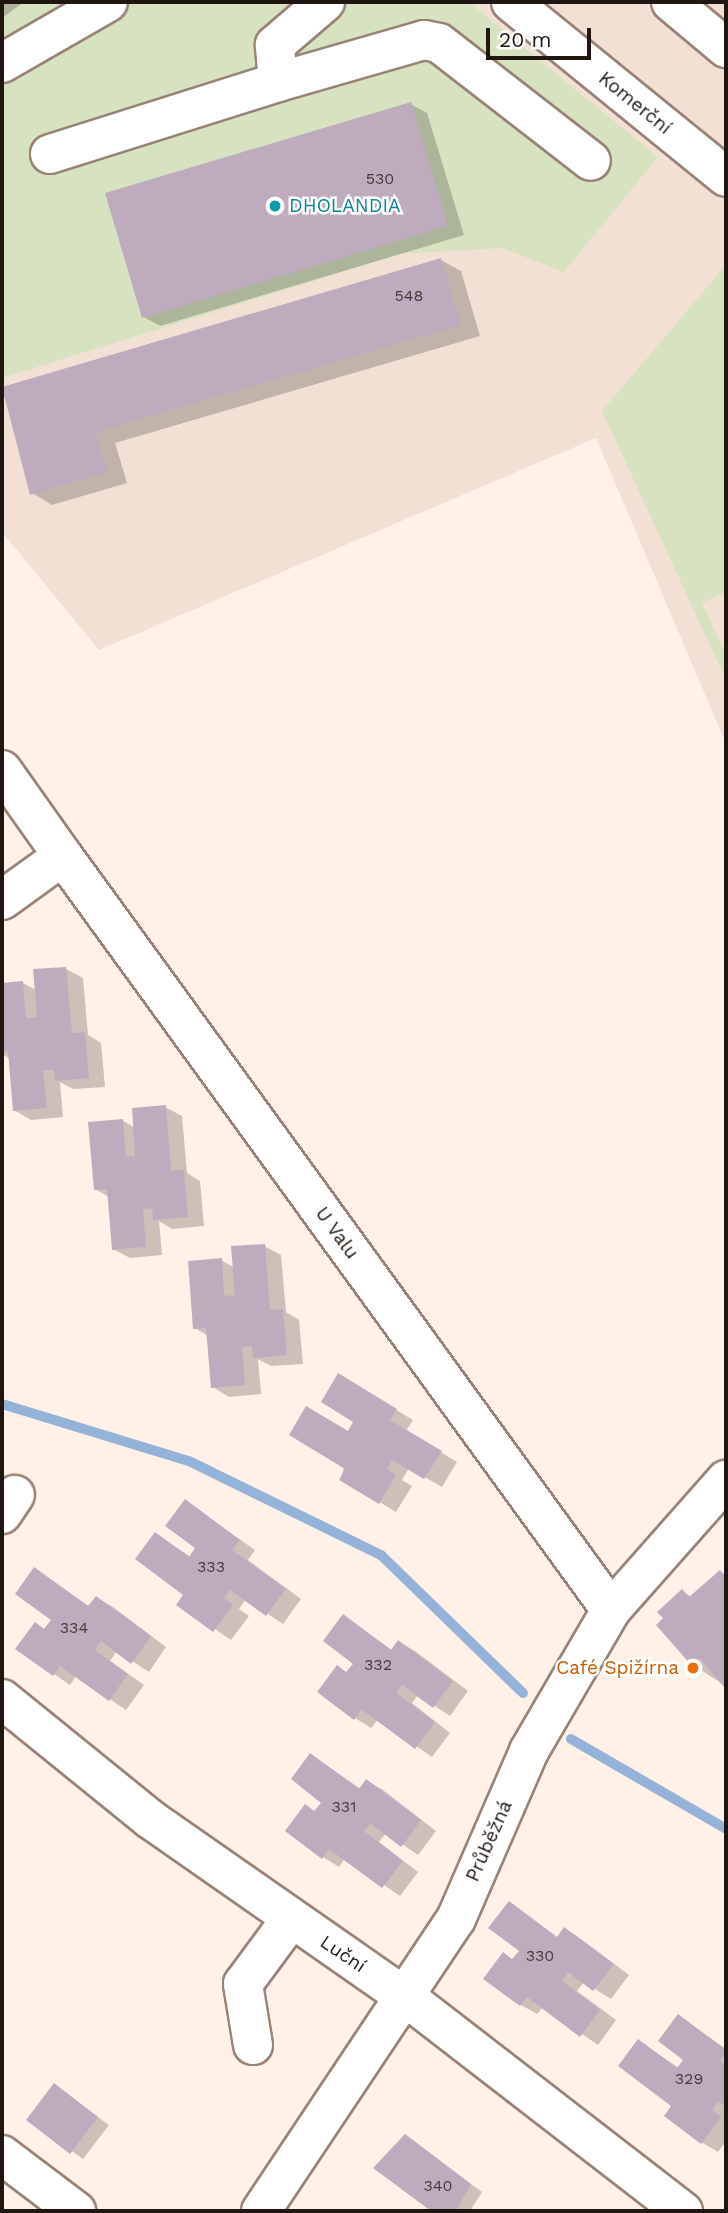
<!DOCTYPE html>
<html>
<head>
<meta charset="utf-8">
<style>
	body { margin:0 }
	#map { position:relative; width:728px; height:2213px; overflow:hidden; background:#fff0e8; font-family:"Work Sans",sans-serif }
	div>[style] { position:absolute }
	.built>* { inset:0; background:#f2e0d5 }
	.green>* { inset:0; background:#d7e2c0 }
	.shadow>* { inset:0; background:#0003 }
	.stream>* { height:10px; margin:-5px; padding:0 5px; transform-origin:5px; border-radius:5px; background:#95b3d9 }
	.building>* { inset:0; background:#beacbe }
	.roads { filter:drop-shadow(2px 0 #998377) drop-shadow(-2px 0 #998377) drop-shadow(0 2px #998377) drop-shadow(0 -2px #998377) }
	.minor>* { height:38px; margin:-19px; padding:0 19px; transform-origin:19px; border-radius:19px; background:#fff }
	.dots>* { width:19px; height:19px; translate:-50% -50%; box-sizing:border-box; border:4px solid #fff; border-radius:50% }
	span { translate:-50% -50%; white-space:nowrap; text-align:center; line-height:1.15; -webkit-text-stroke:5px #fff; paint-order:stroke }
	.number-label { font-size:16px; color:#473c3c }
	.number-label span { -webkit-text-stroke-width:0 }
	.street-label { font-size:19px; color:#1f1611 }
	.culture-label { font-size:19px; color:#0d838f }
	.left { translate:0 -50%; text-align:left }
	.food-label { font-size:19px; color:#c56008 }
	.right { translate:-100% -50%; text-align:right }
	.frame { position:absolute; inset:0; border:4px solid #1f1611; pointer-events:none }
	.scale { position:absolute; left:486px; top:28px; width:105px; height:32px; box-sizing:border-box; border:4px solid #1f1611; border-top:0; padding-left:9px; font-size:21px; line-height:24px; white-space:nowrap; color:#1f1611; -webkit-text-stroke:5px #fff; paint-order:stroke }
</style>
</head>
<body>
<div id="map">
	<div class="built">
		<div style="clip-path:polygon(2px 2px,726px 2px,726px 744px,596px 438px,99px 650px,2px 532px)"></div>
	</div>
	<div class="green">
		<div style="clip-path:polygon(2px 2px,469px 2px,658px 157px,564px 272px,502px 248px,400px 254px,2px 378px)"></div>
		<div style="clip-path:polygon(726px 265px,726px 592px,702px 603px,726px 656px,726px 680px,602px 411px)"></div>
	</div>
	<div class="shadow">
		<div style="clip-path:polygon(2px 2px,24px 2px,2px 18px)"></div>
		<div style="clip-path:polygon(410px 104px,427px 113px,464px 235px,160px 326px,144px 317px)"></div>
		<div style="clip-path:polygon(441px 260px,461px 271px,480px 336px,115px 443px,127px 483px,52px 505px,32px 493px,2px 388px)"></div>
		<div style="clip-path:polygon(66px 969px,83px 978px,88px 1035px,101px 1043px,105px 1087px,73px 1089px,60px 1082px,63px 1117px,31px 1120px,14px 1110px,10px 1059px,2px 1054px,2px 984px,23px 983px,36px 990px)"></div>
		<div style="clip-path:polygon(165px 1107px,182px 1116px,187px 1173px,200px 1181px,204px 1226px,172px 1229px,159px 1221px,162px 1255px,130px 1258px,113px 1249px,109px 1197px,95px 1189px,122px 1120px,135px 1128px)"></div>
		<div style="clip-path:polygon(264px 1246px,281px 1255px,286px 1312px,299px 1320px,303px 1364px,271px 1366px,258px 1359px,261px 1394px,229px 1397px,213px 1387px,208px 1336px,195px 1328px,221px 1260px,235px 1268px)"></div>
		<div style="clip-path:polygon(339px 1376px,413px 1420px,406px 1431px,457px 1462px,442px 1487px,409px 1468px,402px 1480px,412px 1486px,396px 1512px,341px 1479px,356px 1421px)"></div>
		<div style="clip-path:polygon(185px 1501px,255px 1550px,248px 1560px,301px 1599px,283px 1624px,246px 1599px,239px 1609px,249px 1616px,231px 1640px,178px 1604px,186px 1594px,156px 1534px,191px 1557px,198px 1548px)"></div>
		<div style="clip-path:polygon(35px 1569px,90px 1607px,96px 1598px,113px 1607px,166px 1647px,149px 1672px,117px 1651px,110px 1661px,144px 1685px,126px 1710px,76px 1676px,70px 1685px,18px 1649px,36px 1624px,46px 1630px,53px 1620px)"></div>
		<div style="clip-path:polygon(720px 1572px,726px 1576px,726px 1686px,693px 1665px,682px 1591px,692px 1597px)"></div>
		<div style="clip-path:polygon(343px 1616px,392px 1650px,399px 1642px,415px 1651px,468px 1691px,450px 1716px,418px 1695px,412px 1703px,450px 1733px,432px 1757px,378px 1719px,371px 1728px,355px 1718px,348px 1673px,355px 1664px)"></div>
		<div style="clip-path:polygon(311px 1755px,361px 1789px,367px 1781px,383px 1790px,436px 1831px,418px 1855px,386px 1833px,379px 1842px,418px 1872px,400px 1896px,345px 1858px,339px 1867px,323px 1857px,306px 1806px,316px 1812px,323px 1802px)"></div>
		<div style="clip-path:polygon(509px 1904px,558px 1938px,565px 1929px,581px 1939px,629px 1975px,611px 1999px,584px 1982px,577px 1991px,616px 2020px,598px 2045px,543px 2007px,537px 2014px,521px 2005px,513px 1960px,521px 1950px)"></div>
		<div style="clip-path:polygon(679px 2016px,726px 2049px,726px 2141px,718px 2152px,701px 2142px,674px 2105px,639px 2041px,679px 2068px,686px 2060px)"></div>
		<div style="clip-path:polygon(54px 2085px,109px 2125px,83px 2159px,28px 2120px)"></div>
		<div style="clip-path:polygon(405px 2136px,482px 2192px,470px 2211px,434px 2211px,376px 2168px)"></div>
	</div>
	<div class="stream">
		<div style="left:2px;top:1404px;width:195px;rotate:17deg"></div>
		<div style="left:189px;top:1461px;width:214px;rotate:26.1deg"></div>
		<div style="left:381px;top:1555px;width:198px;rotate:44.2deg"></div>
		<div style="left:571px;top:1739px;width:179px;rotate:30.1deg"></div>
	</div>
	<div class="building">
		<div style="clip-path:polygon(411px 102px,448px 226px,142px 318px,105px 193px)"></div>
		<div style="clip-path:polygon(441px 258px,461px 325px,96px 432px,107px 472px,30px 495px,2px 387px)"></div>
		<div style="clip-path:polygon(66px 967px,72px 1033px,85px 1032px,89px 1078px,55px 1081px,54px 1070px,43px 1070px,47px 1108px,13px 1111px,8px 1051px,2px 1052px,2px 983px,23px 981px,26px 1018px,37px 1017px,33px 969px)"></div>
		<div style="clip-path:polygon(166px 1105px,171px 1171px,184px 1170px,188px 1217px,153px 1220px,152px 1208px,143px 1209px,146px 1247px,112px 1250px,107px 1189px,94px 1190px,88px 1122px,123px 1119px,126px 1157px,135px 1156px,132px 1108px)"></div>
		<div style="clip-path:polygon(265px 1244px,270px 1310px,283px 1309px,287px 1355px,253px 1358px,252px 1346px,242px 1347px,245px 1385px,211px 1388px,206px 1328px,193px 1329px,188px 1261px,222px 1258px,224px 1296px,235px 1295px,231px 1246px)"></div>
		<div style="clip-path:polygon(338px 1373px,397px 1409px,390px 1420px,442px 1451px,424px 1479px,392px 1460px,387px 1469px,396px 1475px,379px 1504px,339px 1480px,345px 1469px,289px 1435px,306px 1406px,348px 1431px,353px 1422px,321px 1402px)"></div>
		<div style="clip-path:polygon(185px 1499px,240px 1540px,232px 1550px,286px 1589px,266px 1616px,230px 1590px,224px 1598px,233px 1605px,213px 1632px,176px 1605px,183px 1595px,135px 1559px,155px 1532px,189px 1557px,195px 1548px,165px 1526px)"></div>
		<div style="clip-path:polygon(34px 1567px,88px 1606px,96px 1596px,151px 1636px,131px 1664px,101px 1641px,95px 1650px,128px 1674px,109px 1701px,60px 1666px,53px 1676px,15px 1649px,35px 1622px,44px 1629px,51px 1620px,15px 1594px)"></div>
		<div style="clip-path:polygon(720px 1570px,726px 1577px,726px 1689px,700px 1659px,692px 1666px,656px 1625px,663px 1618px,657px 1612px,682px 1589px,689px 1597px)"></div>
		<div style="clip-path:polygon(343px 1614px,391px 1650px,398px 1640px,453px 1681px,433px 1708px,402px 1685px,396px 1693px,435px 1722px,415px 1749px,361px 1709px,354px 1720px,317px 1692px,337px 1665px,346px 1672px,353px 1664px,323px 1641px)"></div>
		<div style="clip-path:polygon(310px 1753px,359px 1789px,366px 1779px,421px 1820px,401px 1847px,370px 1823px,364px 1831px,403px 1861px,382px 1888px,329px 1849px,322px 1859px,285px 1831px,305px 1804px,314px 1811px,321px 1803px,291px 1779px)"></div>
		<div style="clip-path:polygon(509px 1901px,557px 1937px,564px 1927px,614px 1964px,593px 1991px,568px 1972px,562px 1981px,600px 2010px,580px 2037px,527px 1997px,520px 2006px,483px 1979px,503px 1952px,512px 1959px,519px 1951px,488px 1928px)"></div>
		<div style="clip-path:polygon(678px 2014px,726px 2050px,720px 2061px,726px 2066px,726px 2107px,718px 2101px,712px 2110px,721px 2117px,701px 2144px,664px 2116px,671px 2106px,618px 2066px,638px 2039px,677px 2068px,683px 2060px,658px 2041px)"></div>
		<div style="clip-path:polygon(54px 2083px,98px 2117px,70px 2154px,26px 2120px)"></div>
		<div style="clip-path:polygon(405px 2134px,471px 2184px,456px 2211px,431px 2211px,373px 2168px)"></div>
	</div>
	<div class="roads">
		<div class="minor">
			<div style="left:511px;top:2px;width:277px;rotate:39.1deg"></div>
			<div style="left:671px;top:2px;width:72px;rotate:39.9deg"></div>
			<div style="left:2px;top:63px;width:122px;rotate:-29.9deg"></div>
			<div style="left:278px;top:82px;width:152px;rotate:-16deg"></div>
			<div style="left:424px;top:40px;width:15px;rotate:11deg"></div>
			<div style="left:439px;top:43px;width:192px;rotate:37.8deg"></div>
			<div style="left:50px;top:154px;width:239px;rotate:-17.5deg"></div>
			<div style="left:278px;top:82px;width:37px;rotate:-95deg"></div>
			<div style="left:275px;top:45px;width:66px;rotate:-40.7deg"></div>
			<div style="left:2px;top:770px;width:105px;rotate:54.7deg"></div>
			<div style="left:2px;top:900px;width:75px;rotate:-35.8deg"></div>
			<div style="left:63px;top:856px;width:932px;rotate:53.99deg"></div>
			<div style="left:2px;top:1514px;width:23px;rotate:-56deg"></div>
			<div style="left:2px;top:1699px;width:191px;rotate:39deg"></div>
			<div style="left:150px;top:1819px;width:313px;rotate:34.9deg"></div>
			<div style="left:407px;top:1998px;width:349px;rotate:37.7deg"></div>
			<div style="left:253px;top:2045px;width:62px;rotate:-99.3deg"></div>
			<div style="left:243px;top:1984px;width:81px;rotate:-53.6deg"></div>
			<div style="left:2px;top:2155px;width:93px;rotate:37.1deg"></div>
			<div style="left:261px;top:2211px;width:351px;rotate:-56.3deg"></div>
			<div style="left:456px;top:1919px;width:183px;rotate:-66.5deg"></div>
			<div style="left:529px;top:1751px;width:163px;rotate:-59.8deg"></div>
			<div style="left:611px;top:1610px;width:174px;rotate:-48.5deg"></div>
		</div>
	</div>
	<div class="dots">
		<div style="left:275px;top:206px;background:#0f9aa8"></div>
		<div style="left:693px;top:1668px;background:#e8710a"></div>
	</div>
	<div class="number-label">
		<span style="left:380px;top:179px">530</span>
		<span style="left:409px;top:296px">548</span>
		<span style="left:211px;top:1567px">333</span>
		<span style="left:74px;top:1628px">334</span>
		<span style="left:378px;top:1665px">332</span>
		<span style="left:344px;top:1807px">331</span>
		<span style="left:540px;top:1956px">330</span>
		<span style="left:689px;top:2079px">329</span>
		<span style="left:438px;top:2186px">340</span>
	</div>
	<div class="street-label">
		<span style="left:635px;top:103px;rotate:39deg">Komerční</span>
		<span style="left:337px;top:1233px;rotate:54deg">U Valu</span>
		<span style="left:489px;top:1841px;rotate:-66deg">Průběžná</span>
		<span style="left:343px;top:1954px;rotate:34deg">Luční</span>
	</div>
	<div class="culture-label">
		<span class="left" style="left:289px;top:206px">DHOLANDIA</span>
	</div>
	<div class="food-label">
		<span class="right" style="left:679px;top:1668px">Café Spižírna</span>
	</div>
	<div class="frame"></div>
	<div class="scale">20 m</div>
</div>
</body>
</html>
